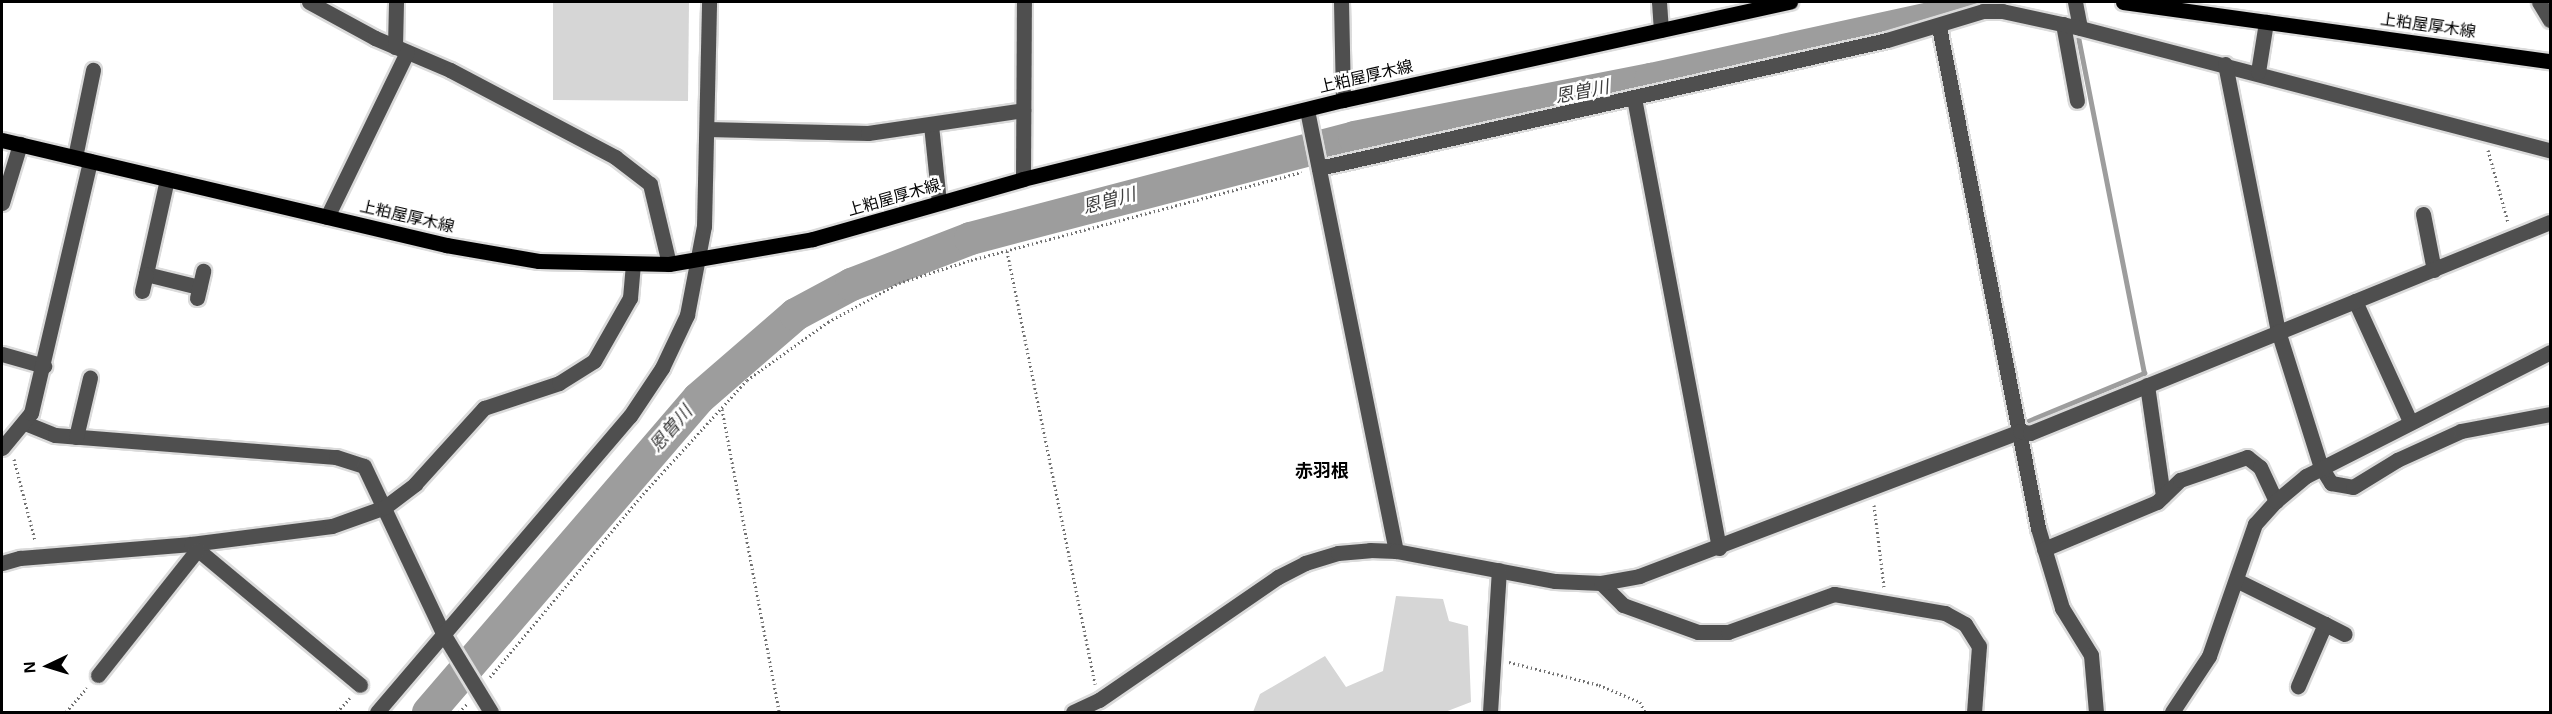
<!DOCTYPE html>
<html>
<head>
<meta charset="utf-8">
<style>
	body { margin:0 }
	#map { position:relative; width:2552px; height:714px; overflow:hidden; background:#fff; font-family:Arial,"Noto Sans JP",sans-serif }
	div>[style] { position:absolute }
	.green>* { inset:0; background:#d6d6d6 }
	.stream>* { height:5px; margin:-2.5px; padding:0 2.5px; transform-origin:2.5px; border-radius:2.5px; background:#9d9d9d }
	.river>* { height:33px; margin:-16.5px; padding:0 16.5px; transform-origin:16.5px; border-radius:16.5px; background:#9d9d9d }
	.path>* { height:3px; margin-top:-1.5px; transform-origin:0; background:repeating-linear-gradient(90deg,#717171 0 1.5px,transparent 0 4.5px) }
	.roads { filter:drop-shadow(2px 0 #dbdbdb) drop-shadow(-2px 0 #dbdbdb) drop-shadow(0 2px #dbdbdb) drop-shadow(0 -2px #dbdbdb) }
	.minor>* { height:15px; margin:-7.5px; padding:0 7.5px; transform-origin:7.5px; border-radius:7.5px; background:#4f4f4f }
	.major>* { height:15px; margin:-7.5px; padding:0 7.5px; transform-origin:7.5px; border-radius:7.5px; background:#000 }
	span { translate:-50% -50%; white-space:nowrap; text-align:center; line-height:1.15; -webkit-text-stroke:5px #fff; paint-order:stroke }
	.street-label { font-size:16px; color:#000 }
	.water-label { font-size:18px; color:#3e3e3e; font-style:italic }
	.neighbourhood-label { font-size:18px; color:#000; font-weight:700 }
	.frame { position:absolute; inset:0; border:3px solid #000; pointer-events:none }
	.north { position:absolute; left:18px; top:636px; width:60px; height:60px; -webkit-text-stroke:4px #fff; paint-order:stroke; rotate:266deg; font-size:16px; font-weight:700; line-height:24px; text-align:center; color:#000 }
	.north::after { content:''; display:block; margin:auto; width:21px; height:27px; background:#000; clip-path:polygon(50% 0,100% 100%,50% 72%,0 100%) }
</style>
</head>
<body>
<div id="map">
	<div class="green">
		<div style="clip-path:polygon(553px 2px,689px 2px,688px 101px,553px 100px)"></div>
		<div style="clip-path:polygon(1396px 596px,1443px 599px,1449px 621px,1468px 626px,1471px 702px,1445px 712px,1253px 712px,1260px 694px,1325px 656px,1346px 687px,1383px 671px)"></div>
	</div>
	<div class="stream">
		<div style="left:2028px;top:421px;width:126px;rotate:-22.5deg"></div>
		<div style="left:2144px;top:373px;width:341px;rotate:-101.1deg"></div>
	</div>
	<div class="river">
		<div style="left:428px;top:712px;width:414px;rotate:-49.3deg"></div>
		<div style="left:698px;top:398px;width:128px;rotate:-40.9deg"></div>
		<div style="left:795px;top:314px;width:64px;rotate:-28.2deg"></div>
		<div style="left:851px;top:284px;width:128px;rotate:-21.1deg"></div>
		<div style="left:970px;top:238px;width:397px;rotate:-14.7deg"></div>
		<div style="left:1354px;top:137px;width:302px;rotate:-11.1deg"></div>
		<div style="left:1650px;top:79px;width:295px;rotate:-12.3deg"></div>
		<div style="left:1938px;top:16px;width:27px;rotate:-31deg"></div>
	</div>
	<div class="path">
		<div style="left:2488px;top:150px;width:75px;rotate:74.5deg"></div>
		<div style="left:1007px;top:251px;width:442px;rotate:78.5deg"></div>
		<div style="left:722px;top:409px;width:308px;rotate:79.3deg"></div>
		<div style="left:14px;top:459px;width:84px;rotate:75.5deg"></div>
		<div style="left:1874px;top:505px;width:83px;rotate:83deg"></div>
		<div style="left:1509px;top:662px;width:93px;rotate:14.3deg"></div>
		<div style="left:1599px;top:685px;width:44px;rotate:22.5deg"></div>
		<div style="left:1640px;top:702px;width:11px;rotate:63deg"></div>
		<div style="left:490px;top:677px;width:239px;rotate:-50.1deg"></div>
		<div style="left:643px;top:494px;width:154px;rotate:-47.6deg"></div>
		<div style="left:747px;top:380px;width:100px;rotate:-35.6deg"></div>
		<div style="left:828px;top:322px;width:81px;rotate:-28.8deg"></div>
		<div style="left:899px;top:283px;width:76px;rotate:-17.7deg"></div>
		<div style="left:971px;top:260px;width:342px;rotate:-14.9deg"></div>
		<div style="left:66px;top:712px;width:32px;rotate:-49deg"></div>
		<div style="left:337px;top:712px;width:19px;rotate:-47deg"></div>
		<div style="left:459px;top:712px;width:13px;rotate:-45deg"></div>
	</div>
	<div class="roads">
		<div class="minor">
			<div style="left:309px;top:2px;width:75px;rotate:28.6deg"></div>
			<div style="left:375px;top:38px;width:82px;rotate:23.1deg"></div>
			<div style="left:450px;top:70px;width:187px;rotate:27.8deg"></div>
			<div style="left:615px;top:157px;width:44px;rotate:37.6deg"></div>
			<div style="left:650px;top:184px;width:82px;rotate:76.6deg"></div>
			<div style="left:1341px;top:2px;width:98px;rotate:88.8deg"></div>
			<div style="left:1659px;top:2px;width:28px;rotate:86deg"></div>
			<div style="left:2075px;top:2px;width:26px;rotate:79deg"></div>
			<div style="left:2080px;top:28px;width:486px;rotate:14.6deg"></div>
			<div style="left:2539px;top:2px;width:21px;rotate:59deg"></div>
			<div style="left:2063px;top:24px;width:78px;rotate:79.7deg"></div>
			<div style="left:1939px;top:27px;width:511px;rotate:78.82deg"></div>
			<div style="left:2038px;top:528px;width:84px;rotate:73.3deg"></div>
			<div style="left:2062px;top:608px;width:55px;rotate:58.3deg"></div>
			<div style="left:2091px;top:655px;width:57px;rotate:85deg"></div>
			<div style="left:395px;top:47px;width:45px;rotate:-88.7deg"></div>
			<div style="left:2225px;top:64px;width:272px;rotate:78.8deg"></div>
			<div style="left:2278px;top:331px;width:143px;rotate:72.5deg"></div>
			<div style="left:2321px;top:467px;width:19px;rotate:58deg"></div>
			<div style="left:2331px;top:483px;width:22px;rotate:10deg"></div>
			<div style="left:2353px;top:487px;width:52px;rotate:-31.5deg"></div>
			<div style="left:2397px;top:460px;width:70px;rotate:-24.4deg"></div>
			<div style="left:2461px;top:431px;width:91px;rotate:-10.8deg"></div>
			<div style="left:2258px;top:72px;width:51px;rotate:-80.9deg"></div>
			<div style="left:1634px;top:98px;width:458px;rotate:79.3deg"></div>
			<div style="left:1307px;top:110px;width:450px;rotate:78.6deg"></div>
			<div style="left:931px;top:125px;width:78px;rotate:84.1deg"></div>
			<div style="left:707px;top:129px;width:161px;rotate:1.4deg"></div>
			<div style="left:868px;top:133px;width:157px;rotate:-8.4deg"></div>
			<div style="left:75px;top:157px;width:89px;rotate:-78.3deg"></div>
			<div style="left:1319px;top:168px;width:582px;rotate:-12.7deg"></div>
			<div style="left:1887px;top:40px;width:100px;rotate:-16.8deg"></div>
			<div style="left:1983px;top:11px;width:19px"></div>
			<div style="left:2002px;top:11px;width:80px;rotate:12.3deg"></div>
			<div style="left:167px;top:179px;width:97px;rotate:102.5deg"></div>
			<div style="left:146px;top:274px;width:55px;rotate:13.8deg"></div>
			<div style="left:1023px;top:179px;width:177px;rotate:-89.7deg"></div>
			<div style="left:2px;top:203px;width:62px;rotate:-73deg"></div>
			<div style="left:2423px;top:214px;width:57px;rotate:78.9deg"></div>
			<div style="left:327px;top:217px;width:183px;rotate:-64.1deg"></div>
			<div style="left:142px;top:291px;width:17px;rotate:-77deg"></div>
			<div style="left:197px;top:298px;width:28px;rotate:-77deg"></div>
			<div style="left:2355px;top:301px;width:132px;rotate:65.4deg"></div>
			<div style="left:2px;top:354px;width:44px;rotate:15.9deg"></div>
			<div style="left:2147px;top:385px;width:112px;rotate:81.8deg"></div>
			<div style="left:25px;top:423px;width:32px;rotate:22deg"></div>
			<div style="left:55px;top:435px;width:282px;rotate:4.5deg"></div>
			<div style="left:336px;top:457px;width:29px;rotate:18deg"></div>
			<div style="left:364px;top:466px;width:187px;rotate:64.7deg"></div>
			<div style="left:444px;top:635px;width:90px;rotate:58.6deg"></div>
			<div style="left:76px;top:437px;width:61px;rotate:-76.7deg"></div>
			<div style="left:2px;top:448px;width:45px;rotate:-50.4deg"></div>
			<div style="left:31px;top:413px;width:259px;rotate:-76.8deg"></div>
			<div style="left:191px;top:544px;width:220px;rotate:39.8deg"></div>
			<div style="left:2044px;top:549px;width:122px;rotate:-22.6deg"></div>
			<div style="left:2157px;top:502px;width:32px;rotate:-44deg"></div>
			<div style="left:2180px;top:480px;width:71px;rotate:-18.9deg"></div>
			<div style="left:2247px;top:457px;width:16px;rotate:38deg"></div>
			<div style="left:2260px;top:467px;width:38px;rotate:65deg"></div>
			<div style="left:2px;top:563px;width:19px;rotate:-16deg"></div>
			<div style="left:20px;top:558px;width:172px;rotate:-4.7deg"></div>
			<div style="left:191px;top:544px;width:142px;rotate:-7.3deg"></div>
			<div style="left:332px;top:526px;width:56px;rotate:-19.7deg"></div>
			<div style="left:385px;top:507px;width:38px;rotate:-37deg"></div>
			<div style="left:415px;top:484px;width:103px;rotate:-47.8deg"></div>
			<div style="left:484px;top:408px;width:79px;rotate:-18.4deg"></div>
			<div style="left:559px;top:383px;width:41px;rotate:-32.2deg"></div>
			<div style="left:594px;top:361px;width:73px;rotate:-60.3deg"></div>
			<div style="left:630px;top:298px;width:32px;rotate:-85deg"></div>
			<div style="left:2238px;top:581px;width:97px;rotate:26.3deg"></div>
			<div style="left:2325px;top:624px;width:68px;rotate:113.5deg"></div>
			<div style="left:1601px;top:583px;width:31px;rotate:45deg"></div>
			<div style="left:1623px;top:605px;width:80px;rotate:19.8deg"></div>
			<div style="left:1698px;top:632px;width:30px"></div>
			<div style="left:1728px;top:632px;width:113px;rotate:-19.7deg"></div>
			<div style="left:1834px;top:594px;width:113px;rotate:9.7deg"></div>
			<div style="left:1945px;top:613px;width:23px;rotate:29deg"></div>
			<div style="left:1965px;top:624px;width:26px;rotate:58deg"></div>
			<div style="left:1979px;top:646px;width:66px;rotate:94.3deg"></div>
			<div style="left:2325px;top:624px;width:22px;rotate:27deg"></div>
			<div style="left:98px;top:675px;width:159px;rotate:-51.6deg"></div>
			<div style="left:377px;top:712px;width:389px;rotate:-49.5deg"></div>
			<div style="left:630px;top:416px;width:58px;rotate:-56.3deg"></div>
			<div style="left:662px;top:368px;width:59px;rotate:-64.7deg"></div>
			<div style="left:687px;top:315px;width:91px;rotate:-79.2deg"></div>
			<div style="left:704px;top:226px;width:224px;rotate:-88.7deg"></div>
			<div style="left:1073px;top:712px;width:29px;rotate:-25deg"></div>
			<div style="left:1099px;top:700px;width:217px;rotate:-34.5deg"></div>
			<div style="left:1278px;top:577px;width:30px;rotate:-27deg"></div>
			<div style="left:1305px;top:563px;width:34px;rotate:-17deg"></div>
			<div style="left:1338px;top:553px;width:32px;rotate:-5deg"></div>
			<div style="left:1370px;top:550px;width:26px;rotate:2deg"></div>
			<div style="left:1396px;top:551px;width:162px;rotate:10.7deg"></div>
			<div style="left:1555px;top:581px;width:46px;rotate:2.5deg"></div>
			<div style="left:1601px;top:583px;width:39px;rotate:-10deg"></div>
			<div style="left:1639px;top:576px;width:408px;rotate:-20.8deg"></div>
			<div style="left:2020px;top:431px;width:10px;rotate:11deg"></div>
			<div style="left:2030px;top:433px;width:561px;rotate:-22.09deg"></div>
			<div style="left:1490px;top:712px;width:142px;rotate:-86.4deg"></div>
			<div style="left:2172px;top:712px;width:67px;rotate:-56.5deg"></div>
			<div style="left:2209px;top:656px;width:140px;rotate:-70.8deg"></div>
			<div style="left:2255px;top:524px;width:31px;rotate:-48deg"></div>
			<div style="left:2276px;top:501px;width:39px;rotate:-40deg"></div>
			<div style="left:2306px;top:476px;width:274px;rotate:-26.9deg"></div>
		</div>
		<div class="major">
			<div style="left:2123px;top:2px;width:431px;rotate:7.9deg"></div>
			<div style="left:2px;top:140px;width:456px;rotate:13.3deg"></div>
			<div style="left:446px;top:245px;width:94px;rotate:9.8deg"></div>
			<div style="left:539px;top:261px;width:130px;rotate:1.3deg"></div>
			<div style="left:669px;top:264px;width:146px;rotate:-9.8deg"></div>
			<div style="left:813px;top:239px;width:218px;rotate:-15.9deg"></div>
			<div style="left:1023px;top:179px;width:330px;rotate:-13.9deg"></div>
			<div style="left:1343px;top:100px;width:458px;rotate:-12.4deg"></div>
		</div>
	</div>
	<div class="street-label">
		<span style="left:2428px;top:26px;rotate:8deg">上粕屋厚木線</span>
		<span style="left:1366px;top:77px;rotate:-13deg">上粕屋厚木線</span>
		<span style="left:894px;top:198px;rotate:-16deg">上粕屋厚木線</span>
		<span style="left:407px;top:217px;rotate:13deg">上粕屋厚木線</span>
	</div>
	<div class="water-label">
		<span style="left:1582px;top:92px;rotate:-11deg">恩曽川</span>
		<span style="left:1109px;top:201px;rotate:-15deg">恩曽川</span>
		<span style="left:671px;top:429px;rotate:-49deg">恩曽川</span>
	</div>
	<div class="neighbourhood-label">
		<span style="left:1322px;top:471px">赤羽根</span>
	</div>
	<div class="frame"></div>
	<div class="north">N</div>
</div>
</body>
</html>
